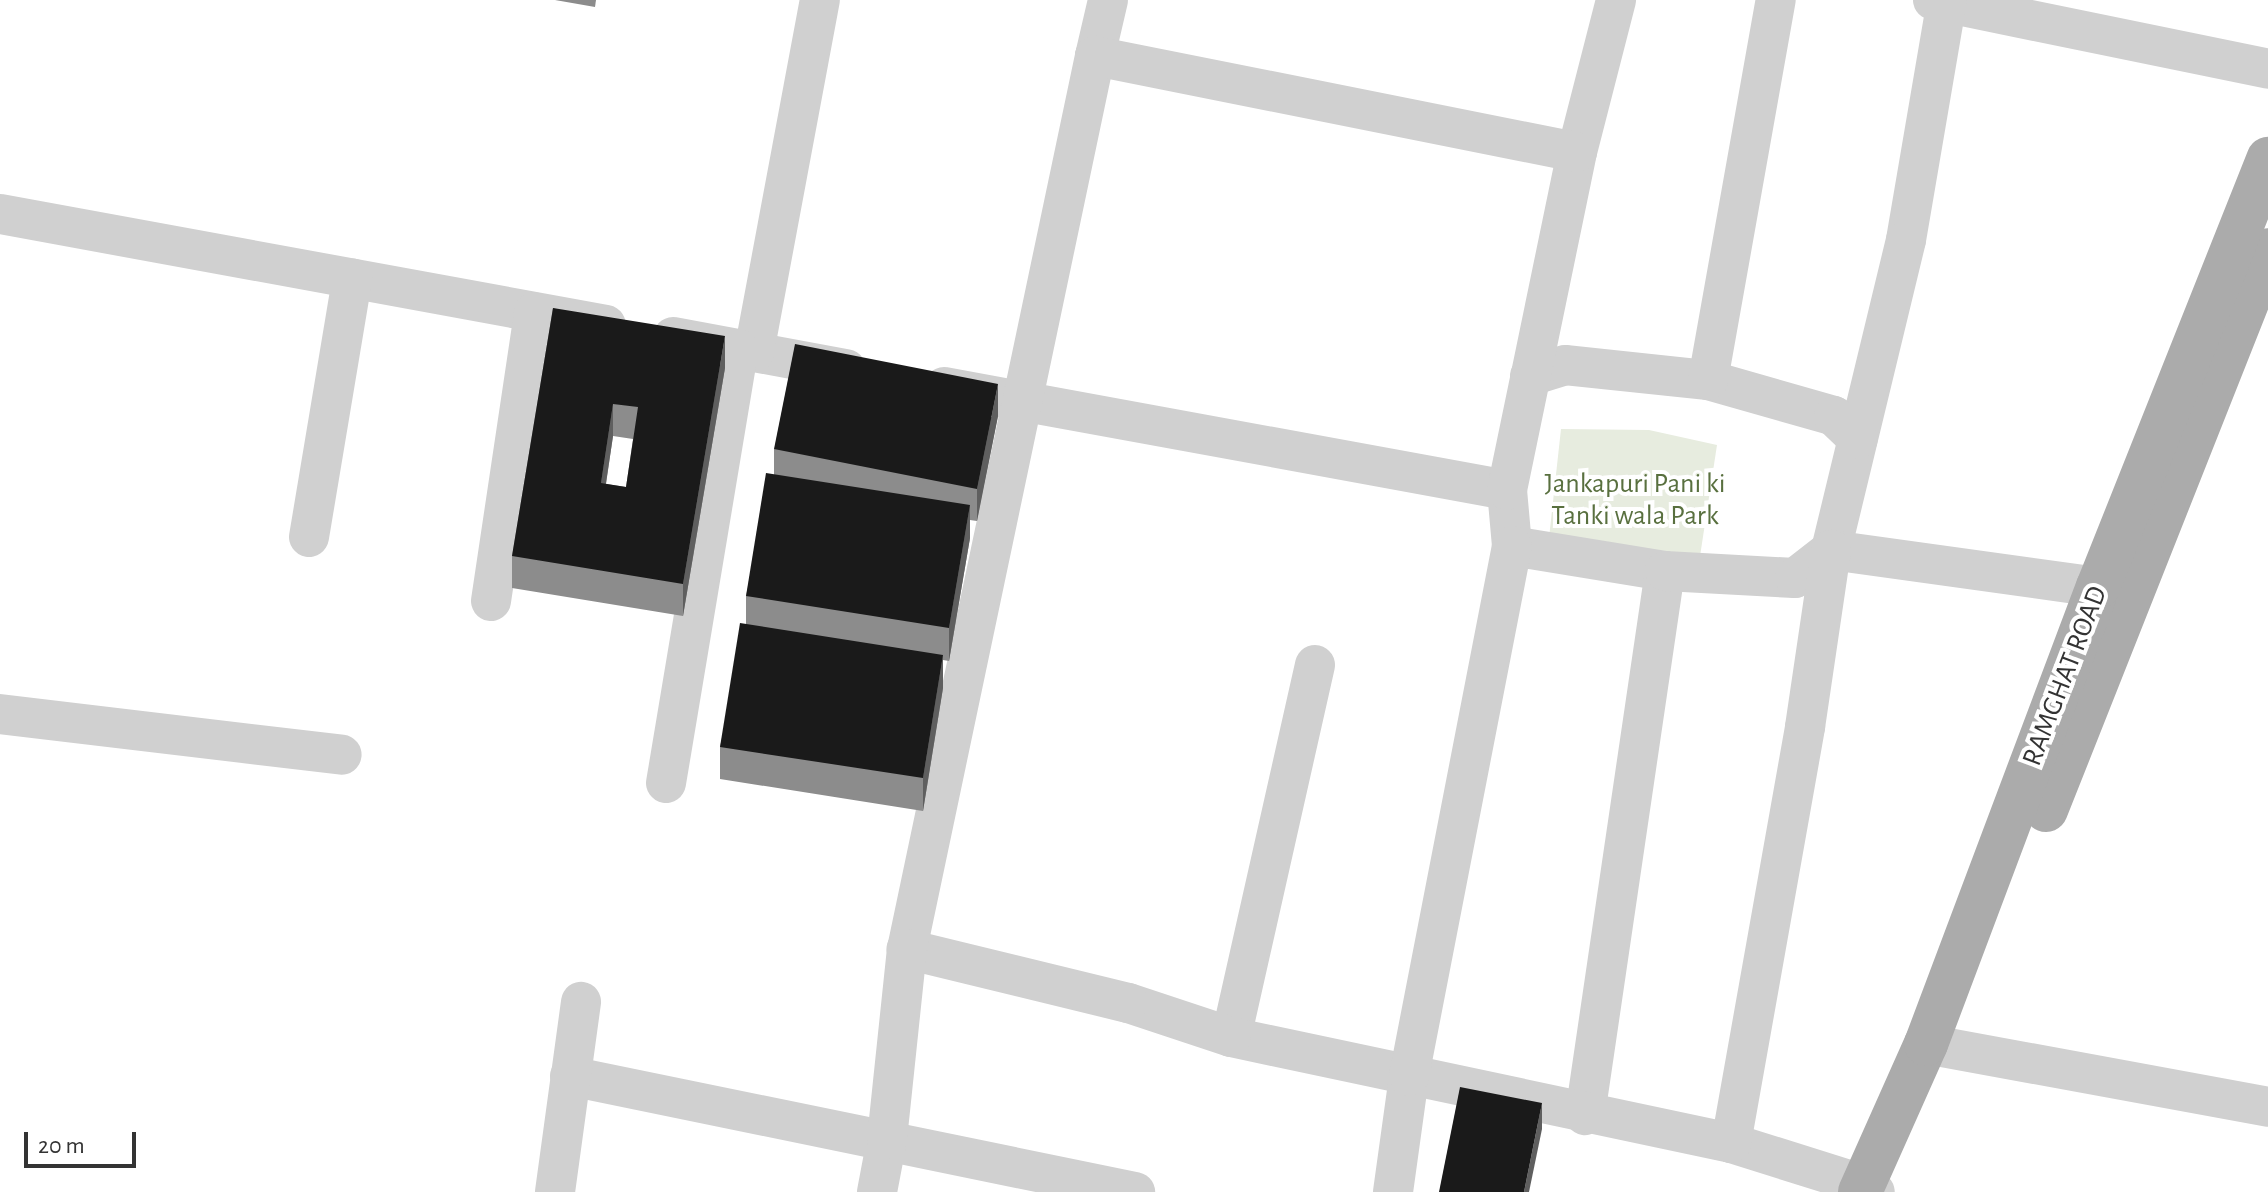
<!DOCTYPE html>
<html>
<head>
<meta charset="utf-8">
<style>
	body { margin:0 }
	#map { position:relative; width:2268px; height:1192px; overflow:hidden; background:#fff; font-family:"Alegreya Sans",sans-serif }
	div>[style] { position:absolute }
	.green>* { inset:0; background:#e7ecdf }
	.minor>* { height:40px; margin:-20px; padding:0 20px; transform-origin:20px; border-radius:20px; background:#d0d0d0 }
	.major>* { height:44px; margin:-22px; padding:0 22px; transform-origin:22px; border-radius:22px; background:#ababab }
	.wall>* { inset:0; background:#8c8c8c }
	.shaded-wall>* { inset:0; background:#5f5f5f }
	.building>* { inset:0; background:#1a1a1a }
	span { translate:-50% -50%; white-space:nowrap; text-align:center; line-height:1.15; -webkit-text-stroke:8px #fff; paint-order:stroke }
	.park-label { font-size:28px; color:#59703f }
	.street-label { font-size:28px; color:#333 }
	.scale { position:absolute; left:24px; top:1132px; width:112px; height:36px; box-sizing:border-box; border:4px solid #333; border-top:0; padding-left:10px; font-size:24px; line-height:28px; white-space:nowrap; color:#333; -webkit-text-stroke:6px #fff; paint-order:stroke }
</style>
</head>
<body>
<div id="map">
	<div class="green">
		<div style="clip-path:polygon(1561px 429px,1649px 430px,1717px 445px,1697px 576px,1549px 538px)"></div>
	</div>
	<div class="minor">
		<div style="left:1933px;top:0;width:342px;rotate:11.6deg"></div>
		<div style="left:1947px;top:0;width:243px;rotate:99.7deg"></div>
		<div style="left:1906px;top:240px;width:319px;rotate:103.6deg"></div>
		<div style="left:1831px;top:550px;width:270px;rotate:7.9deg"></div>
		<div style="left:1095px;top:56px;width:57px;rotate:-76.9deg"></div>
		<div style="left:0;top:214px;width:616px;rotate:10.38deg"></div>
		<div style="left:673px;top:337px;width:176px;rotate:10.5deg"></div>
		<div style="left:754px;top:352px;width:358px;rotate:-79.4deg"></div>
		<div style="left:1530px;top:376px;width:37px;rotate:-17deg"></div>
		<div style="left:1565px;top:365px;width:144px;rotate:6deg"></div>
		<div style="left:1708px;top:380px;width:131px;rotate:15.9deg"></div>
		<div style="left:1834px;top:416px;width:33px;rotate:44deg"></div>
		<div style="left:1708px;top:380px;width:386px;rotate:-79.9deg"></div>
		<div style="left:944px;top:387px;width:572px;rotate:10.37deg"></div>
		<div style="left:1507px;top:490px;width:56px;rotate:84.9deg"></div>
		<div style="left:1512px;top:546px;width:155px;rotate:9.3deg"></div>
		<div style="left:1665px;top:571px;width:550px;rotate:98.37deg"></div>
		<div style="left:1507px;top:490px;width:345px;rotate:-78.3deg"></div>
		<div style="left:1577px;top:152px;width:157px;rotate:-75.6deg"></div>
		<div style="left:309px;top:537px;width:262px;rotate:-80.5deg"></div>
		<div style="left:1665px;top:571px;width:130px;rotate:3.1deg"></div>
		<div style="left:1795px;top:578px;width:46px;rotate:-37.9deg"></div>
		<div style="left:491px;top:601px;width:292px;rotate:-81.5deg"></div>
		<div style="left:1315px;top:665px;width:381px;rotate:102.7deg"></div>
		<div style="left:1231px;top:1037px;width:511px;rotate:11.97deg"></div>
		<div style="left:1731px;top:1143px;width:137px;rotate:17.4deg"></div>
		<div style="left:1862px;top:1184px;width:15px;rotate:32deg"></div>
		<div style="left:0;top:714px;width:344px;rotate:6.8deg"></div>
		<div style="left:666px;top:783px;width:440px;rotate:-80.5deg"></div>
		<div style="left:1231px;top:1037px;width:108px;rotate:-161.7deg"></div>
		<div style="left:1128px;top:1003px;width:228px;rotate:-166.3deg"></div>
		<div style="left:907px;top:949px;width:913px;rotate:-78.11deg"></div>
		<div style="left:1095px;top:56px;width:491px;rotate:11.3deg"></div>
		<div style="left:1926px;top:1044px;width:348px;rotate:10.4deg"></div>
		<div style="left:570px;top:1076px;width:577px;rotate:11.6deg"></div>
		<div style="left:1731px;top:1143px;width:423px;rotate:-79.9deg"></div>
		<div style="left:1805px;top:727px;width:179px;rotate:-81.6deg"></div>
		<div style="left:555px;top:1192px;width:192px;rotate:-82.2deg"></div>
		<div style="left:877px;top:1192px;width:54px;rotate:-79.3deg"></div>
		<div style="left:887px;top:1139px;width:191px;rotate:-84deg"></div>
		<div style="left:1393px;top:1192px;width:117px;rotate:-82.1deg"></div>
		<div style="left:1409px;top:1076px;width:540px;rotate:-79deg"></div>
	</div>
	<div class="major">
		<div style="left:2046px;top:810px;width:602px;rotate:-68.38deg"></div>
		<div style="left:1860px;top:1192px;width:162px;rotate:-66deg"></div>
		<div style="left:1926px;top:1044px;width:488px;rotate:-69.4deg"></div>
		<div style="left:2098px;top:587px;width:461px;rotate:-68.3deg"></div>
	</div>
	<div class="wall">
		<div style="clip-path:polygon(555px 0,596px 0,595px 7px)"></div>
		<div style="clip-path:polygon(evenodd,553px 308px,725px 368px,683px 616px,512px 588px,512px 556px,553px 308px,613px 436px,633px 439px,626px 487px,606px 484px,613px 436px)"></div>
		<div style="clip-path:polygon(998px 416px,977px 521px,970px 520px,970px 538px,949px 661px,943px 660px,943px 688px,923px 811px,720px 779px,720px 747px,746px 624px,746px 596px,774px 474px,774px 449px)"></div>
	</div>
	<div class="shaded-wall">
		<div style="clip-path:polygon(725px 336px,725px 368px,683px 616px,683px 584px)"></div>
		<div style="clip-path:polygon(998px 384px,998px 416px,977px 521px,977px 489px)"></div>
		<div style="clip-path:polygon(613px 404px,613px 436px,601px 516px,601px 483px)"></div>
		<div style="clip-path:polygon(970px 505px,970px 538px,949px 661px,949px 628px)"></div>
		<div style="clip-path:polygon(943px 655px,943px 688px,923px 811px,923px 778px)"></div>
		<div style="clip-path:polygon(1542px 1103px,1542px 1129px,1529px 1192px,1524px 1192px)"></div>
	</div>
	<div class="building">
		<div style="clip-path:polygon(evenodd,553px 308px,725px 336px,683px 584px,512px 556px,553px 308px,613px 404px,638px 407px,626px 487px,601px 483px,613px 404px)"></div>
		<div style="clip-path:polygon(795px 344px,998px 384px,977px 489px,774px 449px)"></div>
		<div style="clip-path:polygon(766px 473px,970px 505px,949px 628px,746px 596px)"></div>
		<div style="clip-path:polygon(740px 623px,943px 655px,923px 778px,720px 747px)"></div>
		<div style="clip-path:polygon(1460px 1087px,1542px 1103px,1524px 1192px,1439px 1192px)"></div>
	</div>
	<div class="park-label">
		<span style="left:1635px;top:500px">Jankapuri Pani ki<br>Tanki wala Park</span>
	</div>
	<div class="street-label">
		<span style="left:2065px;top:676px;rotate:-69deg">RAMGHAT ROAD</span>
	</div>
	<div class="scale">20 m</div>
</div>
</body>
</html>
